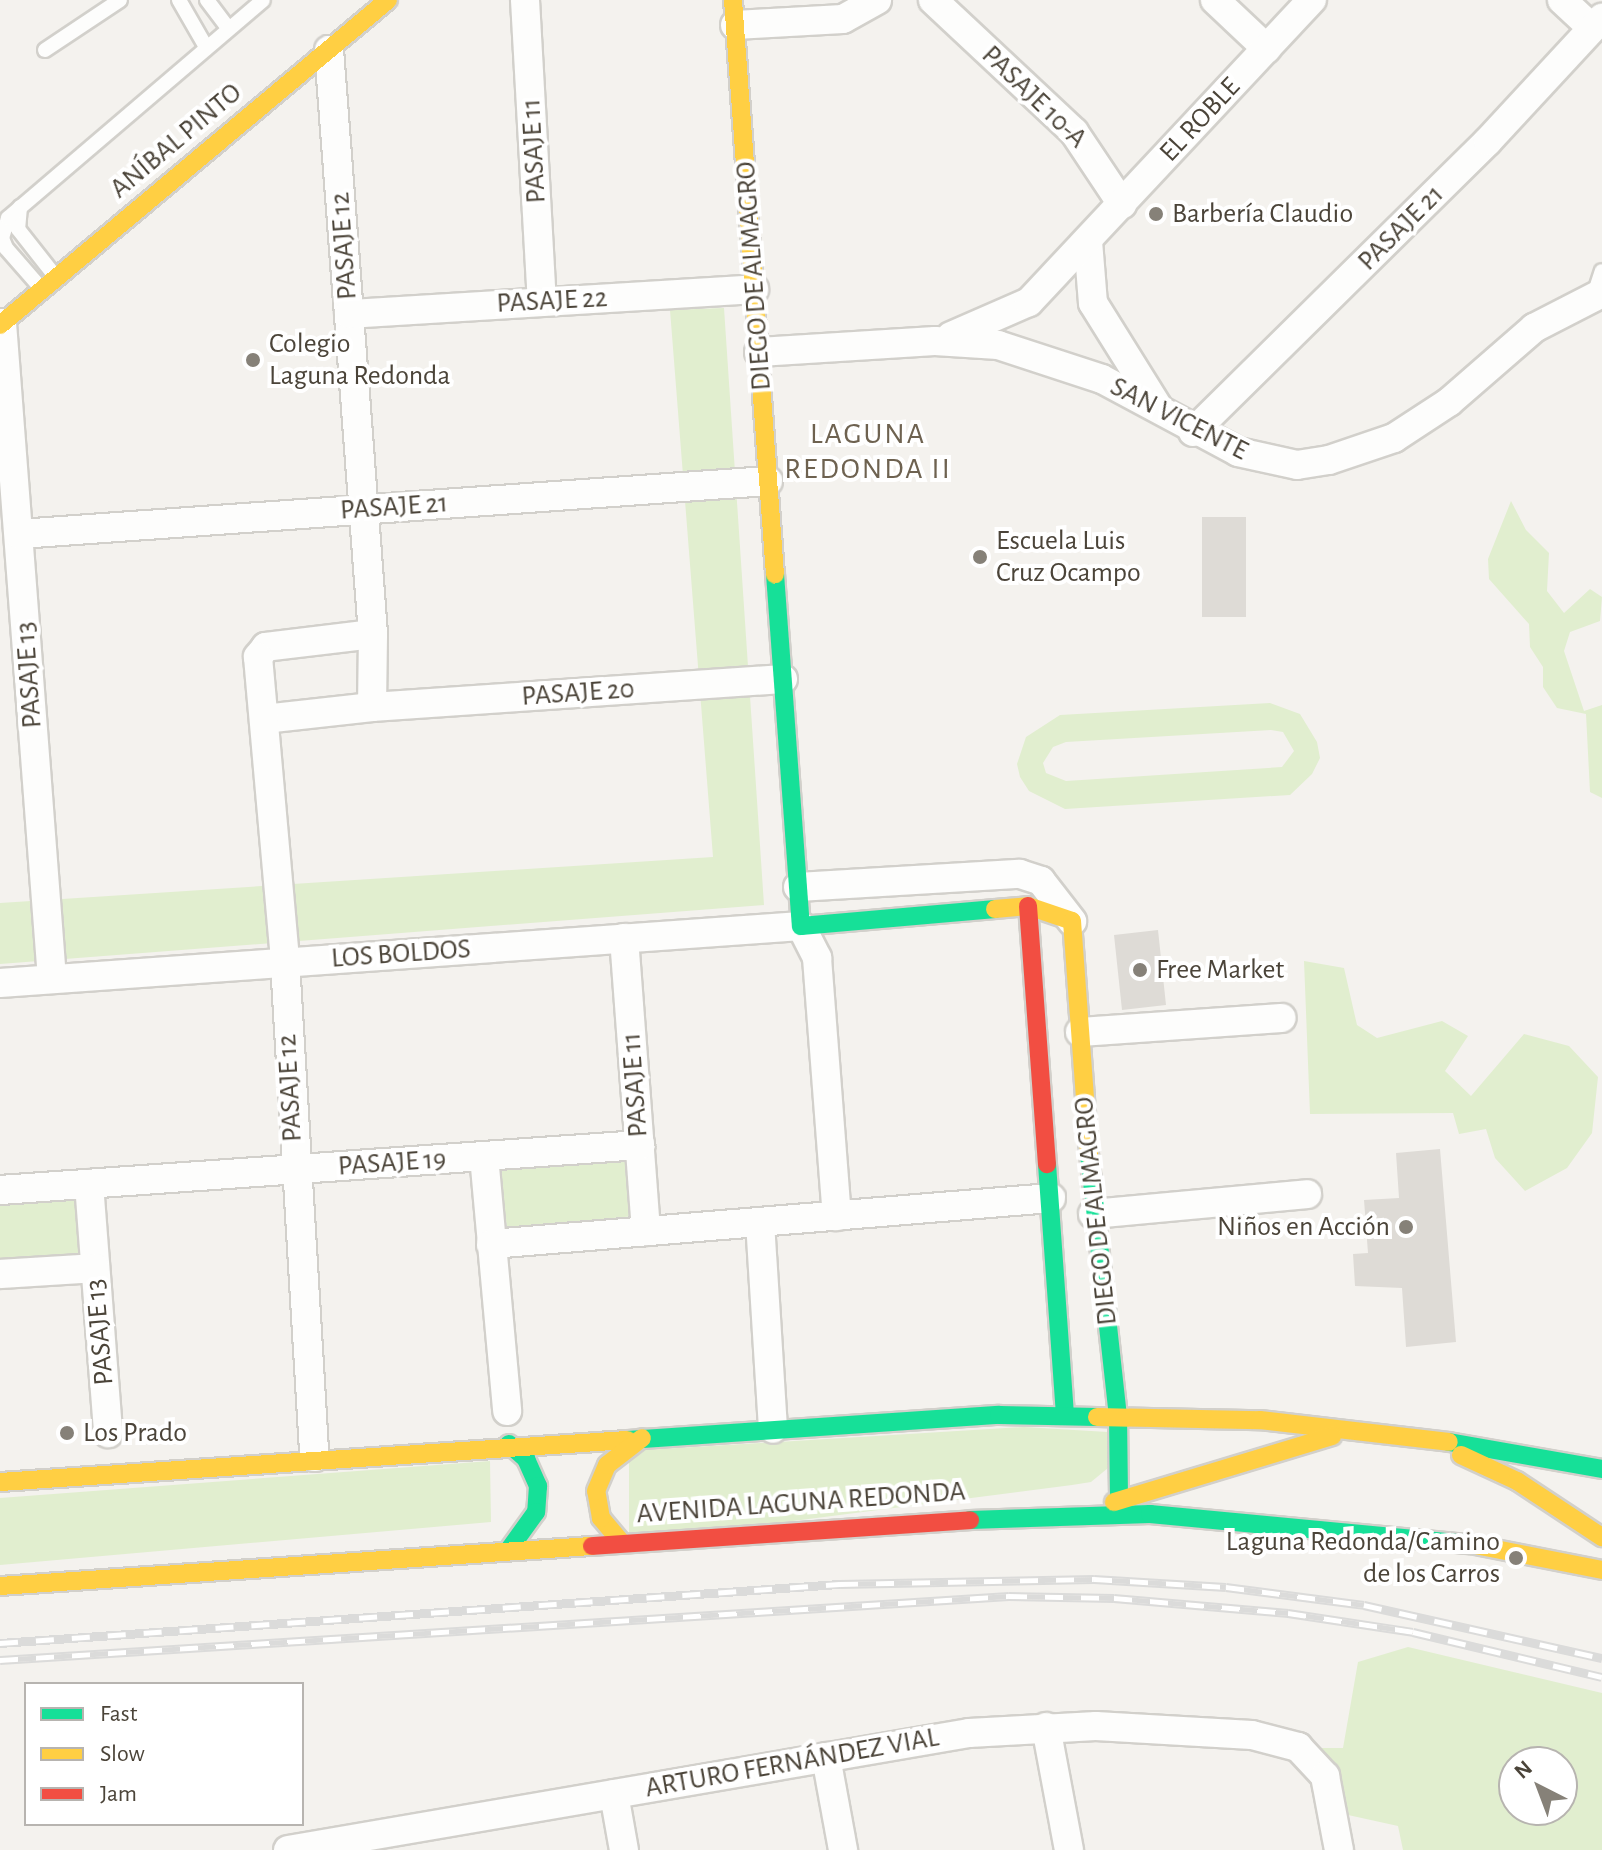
<!DOCTYPE html>
<html>
<head>
<meta charset="utf-8">
<style>
	body { margin:0 }
	#map { position:relative; width:1602px; height:1850px; overflow:hidden; background:#f4f2ee; font-family:"Alegreya Sans",sans-serif }
	div>[style] { position:absolute }
	.green>* { inset:0; background:#e1eecf }
	.building>* { inset:0; background:#dedbd6 }
	.roads { filter:drop-shadow(2px 0 #d2d0cb) drop-shadow(-2px 0 #d2d0cb) drop-shadow(0 2px #d2d0cb) drop-shadow(0 -2px #d2d0cb) }
	.lane>* { height:14px; margin:-7px; padding:0 7px; transform-origin:7px; border-radius:7px; background:#fdfdfc }
	.street>* { height:28px; margin:-14px; padding:0 14px; transform-origin:14px; border-radius:14px; background:#fdfdfc }
	.fast>* { height:18px; margin:-9px; padding:0 9px; transform-origin:9px; border-radius:9px; background:#16e098 }
	.slow>* { height:18px; margin:-9px; padding:0 9px; transform-origin:9px; border-radius:9px; background:#ffcf43 }
	.jam>* { height:18px; margin:-9px; padding:0 9px; transform-origin:9px; border-radius:9px; background:#f24e42 }
	.rail>* { height:9px; margin-top:-4.5px; transform-origin:0; background:repeating-linear-gradient(90deg,#fff 0 18px,#dbdbda 0 36px); box-sizing:border-box; border-block:2px solid #dbdbda }
	.dots>* { width:22px; height:22px; translate:-50% -50%; box-sizing:border-box; border:4px solid #fff; border-radius:50% }
	span { translate:-50% -50%; white-space:nowrap; text-align:center; line-height:1.15; -webkit-text-stroke:8px #fff; paint-order:stroke }
	.street-label { font-size:28px; color:#4b4439 }
	.poi-label { font-size:28px; color:#4b4439 }
	.left { translate:0 -50%; text-align:left }
	.right { translate:-100% -50%; text-align:right }
	.neighbourhood-label { font-size:30px; color:#6e6250; letter-spacing:2px }
	.legend { position:absolute; left:24px; top:1682px; width:280px; height:144px; box-sizing:border-box; background:#fff; border:2px solid #b7b4b0; margin:0; padding:10px 14px; list-style:none; font-size:24px; color:#4b4439 }
	.legend li { display:flex; align-items:center; gap:16px; height:40px }
	.legend b { width:40px; border:2px solid #b7b4b0 }
	.north { position:absolute; left:1498px; top:1746px; width:80px; height:80px; box-sizing:border-box; background:#fff; border:2px solid #b7b4b0; border-radius:50%; rotate:318deg; font-size:22px; font-weight:700; line-height:32px; text-align:center; color:#4b4439 }
	.north::after { content:''; display:block; margin:auto; width:28px; height:36px; background:#868178; clip-path:polygon(50% 0,100% 100%,50% 72%,0 100%) }
</style>
</head>
<body>
<div id="map">
	<div class="green">
		<div style="clip-path:polygon(724px 308px,764px 905px,0 964px,0 903px,713px 857px,670px 310px)"></div>
		<div style="clip-path:polygon(1511px 501px,1526px 530px,1549px 553px,1547px 591px,1564px 613px,1590px 589px,1602px 597px,1600px 621px,1570px 632px,1564px 651px,1584px 711px,1602px 705px,1602px 798px,1590px 792px,1586px 714px,1557px 708px,1543px 687px,1543px 667px,1530px 647px,1529px 624px,1489px 579px,1488px 559px)"></div>
		<div style="clip-path:polygon(evenodd,1270px 703px,1300px 714px,1317px 742px,1320px 758px,1312px 774px,1290px 795px,1065px 809px,1029px 791px,1020px 777px,1017px 764px,1026px 737px,1060px 715px,1270px 703px,1271px 730px,1283px 732px,1294px 751px,1282px 767px,1066px 781px,1046px 773px,1043px 763px,1053px 747px,1066px 742px,1271px 730px)"></div>
		<div style="clip-path:polygon(1304px 961px,1344px 968px,1357px 1025px,1377px 1038px,1442px 1021px,1468px 1036px,1445px 1071px,1471px 1096px,1524px 1034px,1569px 1046px,1598px 1077px,1592px 1133px,1567px 1168px,1525px 1191px,1495px 1158px,1486px 1129px,1459px 1134px,1453px 1113px,1310px 1114px)"></div>
		<div style="clip-path:polygon(631px 1154px,635px 1216px,507px 1228px,499px 1165px)"></div>
		<div style="clip-path:polygon(90px 1197px,94px 1263px,0 1269px,0 1204px)"></div>
		<div style="clip-path:polygon(1024px 1427px,1108px 1432px,1108px 1468px,1091px 1482px,1072px 1485px,629px 1542px,629px 1451px)"></div>
		<div style="clip-path:polygon(490px 1461px,491px 1522px,0 1565px,0 1498px)"></div>
		<div style="clip-path:polygon(evenodd,1408px 1647px,1602px 1693px,1602px 1850px,1403px 1850px,1398px 1826px,1339px 1813px,1310px 1748px,1343px 1748px,1358px 1662px,1408px 1647px,1514px 1762px,1562px 1762px,1562px 1810px,1514px 1810px,1514px 1762px)"></div>
	</div>
	<div class="building">
		<div style="clip-path:polygon(1202px 517px,1246px 517px,1246px 617px,1202px 617px)"></div>
		<div style="clip-path:polygon(1158px 930px,1166px 1005px,1122px 1010px,1114px 935px)"></div>
		<div style="clip-path:polygon(1440px 1149px,1456px 1342px,1406px 1347px,1402px 1288px,1355px 1286px,1353px 1254px,1368px 1253px,1364px 1200px,1399px 1198px,1396px 1153px)"></div>
	</div>
	<div class="roads">
		<div class="lane">
			<div style="left:179px;top:0;width:54px;rotate:60.1deg"></div>
			<div style="left:207px;top:0;width:36px;rotate:53deg"></div>
			<div style="left:45px;top:50px;width:90px;rotate:-33.7deg"></div>
			<div style="left:20px;top:207px;width:22px;rotate:95deg"></div>
			<div style="left:18px;top:229px;width:60px;rotate:51.8deg"></div>
			<div style="left:40px;top:287px;width:52px;rotate:-131.1deg"></div>
			<div style="left:6px;top:248px;width:11px;rotate:-112deg"></div>
			<div style="left:2px;top:238px;width:21px;rotate:-73deg"></div>
			<div style="left:8px;top:218px;width:335px;rotate:-40.5deg"></div>
			<div style="left:1594px;top:295px;width:25px;rotate:-72deg"></div>
		</div>
		<div class="street">
			<div style="left:525px;top:0;width:302px;rotate:86.8deg"></div>
			<div style="left:933px;top:0;width:193px;rotate:43.1deg"></div>
			<div style="left:1074px;top:132px;width:87px;rotate:56.3deg"></div>
			<div style="left:1215px;top:0;width:71px;rotate:43.3deg"></div>
			<div style="left:1562px;top:0;width:41px;rotate:43deg"></div>
			<div style="left:735px;top:25px;width:108px;rotate:-3.2deg"></div>
			<div style="left:843px;top:19px;width:39px;rotate:-29deg"></div>
			<div style="left:329px;top:50px;width:586px;rotate:85.69deg"></div>
			<div style="left:1088px;top:241px;width:62px;rotate:85.4deg"></div>
			<div style="left:1093px;top:303px;width:123px;rotate:58deg"></div>
			<div style="left:349px;top:314px;width:406px;rotate:-3.5deg"></div>
			<div style="left:2px;top:323px;width:658px;rotate:85.64deg"></div>
			<div style="left:951px;top:336px;width:85px;rotate:-23.6deg"></div>
			<div style="left:1029px;top:302px;width:414px;rotate:-46.9deg"></div>
			<div style="left:759px;top:352px;width:176px;rotate:-3.6deg"></div>
			<div style="left:935px;top:341px;width:63px;rotate:3.6deg"></div>
			<div style="left:998px;top:345px;width:109px;rotate:18.1deg"></div>
			<div style="left:1102px;top:379px;width:154px;rotate:28.2deg"></div>
			<div style="left:1238px;top:452px;width:60px;rotate:12.4deg"></div>
			<div style="left:1297px;top:465px;width:32px;rotate:-9deg"></div>
			<div style="left:1329px;top:460px;width:69px;rotate:-18.7deg"></div>
			<div style="left:1394px;top:438px;width:66px;rotate:-33.2deg"></div>
			<div style="left:1449px;top:402px;width:113px;rotate:-41deg"></div>
			<div style="left:1534px;top:328px;width:76px;rotate:-27.2deg"></div>
			<div style="left:1193px;top:432px;width:414px;rotate:-44.6deg"></div>
			<div style="left:1488px;top:141px;width:168px;rotate:-47.2deg"></div>
			<div style="left:19px;top:534px;width:751px;rotate:-4.05deg"></div>
			<div style="left:372px;top:707px;width:412px;rotate:-3.9deg"></div>
			<div style="left:264px;top:719px;width:109px;rotate:-6.3deg"></div>
			<div style="left:372px;top:707px;width:73px;rotate:-89.2deg"></div>
			<div style="left:373px;top:634px;width:108px;rotate:173.1deg"></div>
			<div style="left:266px;top:647px;width:13px;rotate:129deg"></div>
			<div style="left:258px;top:657px;width:306px;rotate:84.9deg"></div>
			<div style="left:285px;top:962px;width:496px;rotate:86.6deg"></div>
			<div style="left:798px;top:887px;width:222px;rotate:-3.4deg"></div>
			<div style="left:1020px;top:874px;width:22px;rotate:18deg"></div>
			<div style="left:1041px;top:881px;width:51px;rotate:52.2deg"></div>
			<div style="left:624px;top:938px;width:294px;rotate:85.7deg"></div>
			<div style="left:0;top:983px;width:803px;rotate:-4.07deg"></div>
			<div style="left:801px;top:926px;width:36px;rotate:63deg"></div>
			<div style="left:817px;top:958px;width:259px;rotate:85.6deg"></div>
			<div style="left:1080px;top:1032px;width:202px;rotate:-4deg"></div>
			<div style="left:484px;top:1156px;width:256px;rotate:84.8deg"></div>
			<div style="left:89px;top:1184px;width:250px;rotate:85.6deg"></div>
			<div style="left:0;top:1190px;width:642px;rotate:-4.02deg"></div>
			<div style="left:1093px;top:1214px;width:215px;rotate:-5.3deg"></div>
			<div style="left:760px;top:1222px;width:207px;rotate:86.4deg"></div>
			<div style="left:491px;top:1244px;width:562px;rotate:-4.7deg"></div>
			<div style="left:0;top:1274px;width:95px;rotate:-3.6deg"></div>
			<div style="left:1046px;top:1727px;width:125px;rotate:79.4deg"></div>
			<div style="left:826px;top:1757px;width:95px;rotate:79.6deg"></div>
			<div style="left:614px;top:1794px;width:57px;rotate:79.9deg"></div>
			<div style="left:288px;top:1850px;width:691px;rotate:-9.75deg"></div>
			<div style="left:969px;top:1733px;width:127px;rotate:-3.2deg"></div>
			<div style="left:1096px;top:1726px;width:156px;rotate:3.3deg"></div>
			<div style="left:1252px;top:1735px;width:48px;rotate:14.6deg"></div>
			<div style="left:1298px;top:1747px;width:40px;rotate:47deg"></div>
			<div style="left:1325px;top:1776px;width:75px;rotate:79.3deg"></div>
		</div>
		<div class="fast">
			<div style="left:775px;top:574px;width:353px;rotate:85.8deg"></div>
			<div style="left:801px;top:926px;width:195px;rotate:-5deg"></div>
			<div style="left:1089px;top:1154px;width:263px;rotate:83.7deg"></div>
			<div style="left:1118px;top:1415px;width:86px;rotate:89.3deg"></div>
			<div style="left:1047px;top:1164px;width:252px;rotate:85.9deg"></div>
			<div style="left:628px;top:1440px;width:372px;rotate:-3.9deg"></div>
			<div style="left:999px;top:1415px;width:98px;rotate:1.2deg"></div>
			<div style="left:1449px;top:1442px;width:155px;rotate:10deg"></div>
			<div style="left:509px;top:1444px;width:23px;rotate:41deg"></div>
			<div style="left:526px;top:1459px;width:30px;rotate:66deg"></div>
			<div style="left:538px;top:1486px;width:26px;rotate:94deg"></div>
			<div style="left:536px;top:1512px;width:44px;rotate:125.8deg"></div>
			<div style="left:970px;top:1520px;width:180px;rotate:-1.9deg"></div>
			<div style="left:1150px;top:1514px;width:321px;rotate:5.4deg"></div>
		</div>
		<div class="slow">
			<div style="left:733px;top:0;width:576px;rotate:85.82deg"></div>
			<div style="left:0;top:325px;width:506px;rotate:-39.95deg"></div>
			<div style="left:995px;top:909px;width:33px;rotate:-5deg"></div>
			<div style="left:1028px;top:906px;width:46px;rotate:18.8deg"></div>
			<div style="left:1072px;top:921px;width:234px;rotate:85.8deg"></div>
			<div style="left:1097px;top:1417px;width:163px;rotate:1.1deg"></div>
			<div style="left:1260px;top:1420px;width:190px;rotate:6.6deg"></div>
			<div style="left:1461px;top:1455px;width:62px;rotate:24.9deg"></div>
			<div style="left:1517px;top:1481px;width:102px;rotate:33.4deg"></div>
			<div style="left:0;top:1482px;width:629px;rotate:-3.83deg"></div>
			<div style="left:1114px;top:1502px;width:228px;rotate:-16.8deg"></div>
			<div style="left:622px;top:1543px;width:33px;rotate:-130deg"></div>
			<div style="left:601px;top:1518px;width:27px;rotate:-100deg"></div>
			<div style="left:596px;top:1491px;width:28px;rotate:-67deg"></div>
			<div style="left:607px;top:1465px;width:44px;rotate:-37.6deg"></div>
			<div style="left:1470px;top:1544px;width:135px;rotate:11.1deg"></div>
			<div style="left:0;top:1586px;width:593px;rotate:-3.87deg"></div>
		</div>
		<div class="jam">
			<div style="left:1028px;top:906px;width:259px;rotate:85.8deg"></div>
			<div style="left:592px;top:1546px;width:379px;rotate:-3.9deg"></div>
		</div>
	</div>
	<div class="rail">
		<div style="left:0;top:1643px;width:842px;rotate:-4.02deg"></div>
		<div style="left:840px;top:1584px;width:254px;rotate:-1.1deg"></div>
		<div style="left:1094px;top:1579px;width:132px;rotate:3.5deg"></div>
		<div style="left:1226px;top:1587px;width:139px;rotate:7.4deg"></div>
		<div style="left:1364px;top:1605px;width:244px;rotate:12.6deg"></div>
		<div style="left:0;top:1660px;width:1011px;rotate:-3.63deg"></div>
		<div style="left:1009px;top:1596px;width:105px;rotate:1.1deg"></div>
		<div style="left:1114px;top:1598px;width:175px;rotate:4.9deg"></div>
		<div style="left:1288px;top:1613px;width:126px;rotate:8.6deg"></div>
		<div style="left:1413px;top:1632px;width:194px;rotate:13.4deg"></div>
	</div>
	<div class="dots">
		<div style="left:1156px;top:214px;background:#868178"></div>
		<div style="left:253px;top:360px;background:#868178"></div>
		<div style="left:980px;top:557px;background:#868178"></div>
		<div style="left:1140px;top:970px;background:#868178"></div>
		<div style="left:1406px;top:1227px;background:#868178"></div>
		<div style="left:67px;top:1433px;background:#868178"></div>
		<div style="left:1516px;top:1558px;background:#868178"></div>
	</div>
	<div class="street-label">
		<span style="left:1034px;top:97px;rotate:44deg">PASAJE 10-A</span>
		<span style="left:1200px;top:120px;rotate:-47deg">EL ROBLE</span>
		<span style="left:176px;top:141px;rotate:-40deg">ANÍBAL PINTO</span>
		<span style="left:534px;top:151px;rotate:-93deg">PASAJE 11</span>
		<span style="left:1401px;top:228px;rotate:-45deg">PASAJE 21</span>
		<span style="left:344px;top:246px;rotate:-94deg">PASAJE 12</span>
		<span style="left:754px;top:276px;rotate:-94deg">DIEGO DE ALMAGRO</span>
		<span style="left:552px;top:301px;rotate:-3deg">PASAJE 22</span>
		<span style="left:1179px;top:419px;rotate:27deg">SAN VICENTE</span>
		<span style="left:394px;top:507px;rotate:-4deg">PASAJE 21</span>
		<span style="left:29px;top:675px;rotate:-94deg">PASAJE 13</span>
		<span style="left:578px;top:693px;rotate:-4deg">PASAJE 20</span>
		<span style="left:401px;top:954px;rotate:-4deg">LOS BOLDOS</span>
		<span style="left:635px;top:1085px;rotate:-94deg">PASAJE 11</span>
		<span style="left:290px;top:1088px;rotate:-93deg">PASAJE 12</span>
		<span style="left:392px;top:1163px;rotate:-4deg">PASAJE 19</span>
		<span style="left:1096px;top:1211px;rotate:-96deg">DIEGO DE ALMAGRO</span>
		<span style="left:100px;top:1332px;rotate:-95deg">PASAJE 13</span>
		<span style="left:801px;top:1503px;rotate:-4deg">AVENIDA LAGUNA REDONDA</span>
		<span style="left:792px;top:1763px;rotate:-10deg">ARTURO FERNÁNDEZ VIAL</span>
	</div>
	<div class="poi-label">
		<span class="left" style="left:1172px;top:214px">Barbería Claudio</span>
		<span class="left" style="left:269px;top:360px">Colegio<br>Laguna Redonda</span>
		<span class="left" style="left:996px;top:557px">Escuela Luis<br>Cruz Ocampo</span>
		<span class="left" style="left:1156px;top:970px">Free Market</span>
		<span class="right" style="left:1390px;top:1227px">Niños en Acción</span>
		<span class="left" style="left:83px;top:1433px">Los Prado</span>
		<span class="right" style="left:1500px;top:1558px">Laguna Redonda/Camino<br>de los Carros</span>
	</div>
	<div class="neighbourhood-label">
		<span style="left:868px;top:451px">LAGUNA<br>REDONDA II</span>
	</div>
	<ul class="legend">
	<li><b style="height:10px;background:#16e098"></b>Fast</li>
	<li><b style="height:10px;background:#ffcf43"></b>Slow</li>
	<li><b style="height:10px;background:#f24e42"></b>Jam</li>
	</ul>
	<div class="north">N</div>
</div>
</body>
</html>
